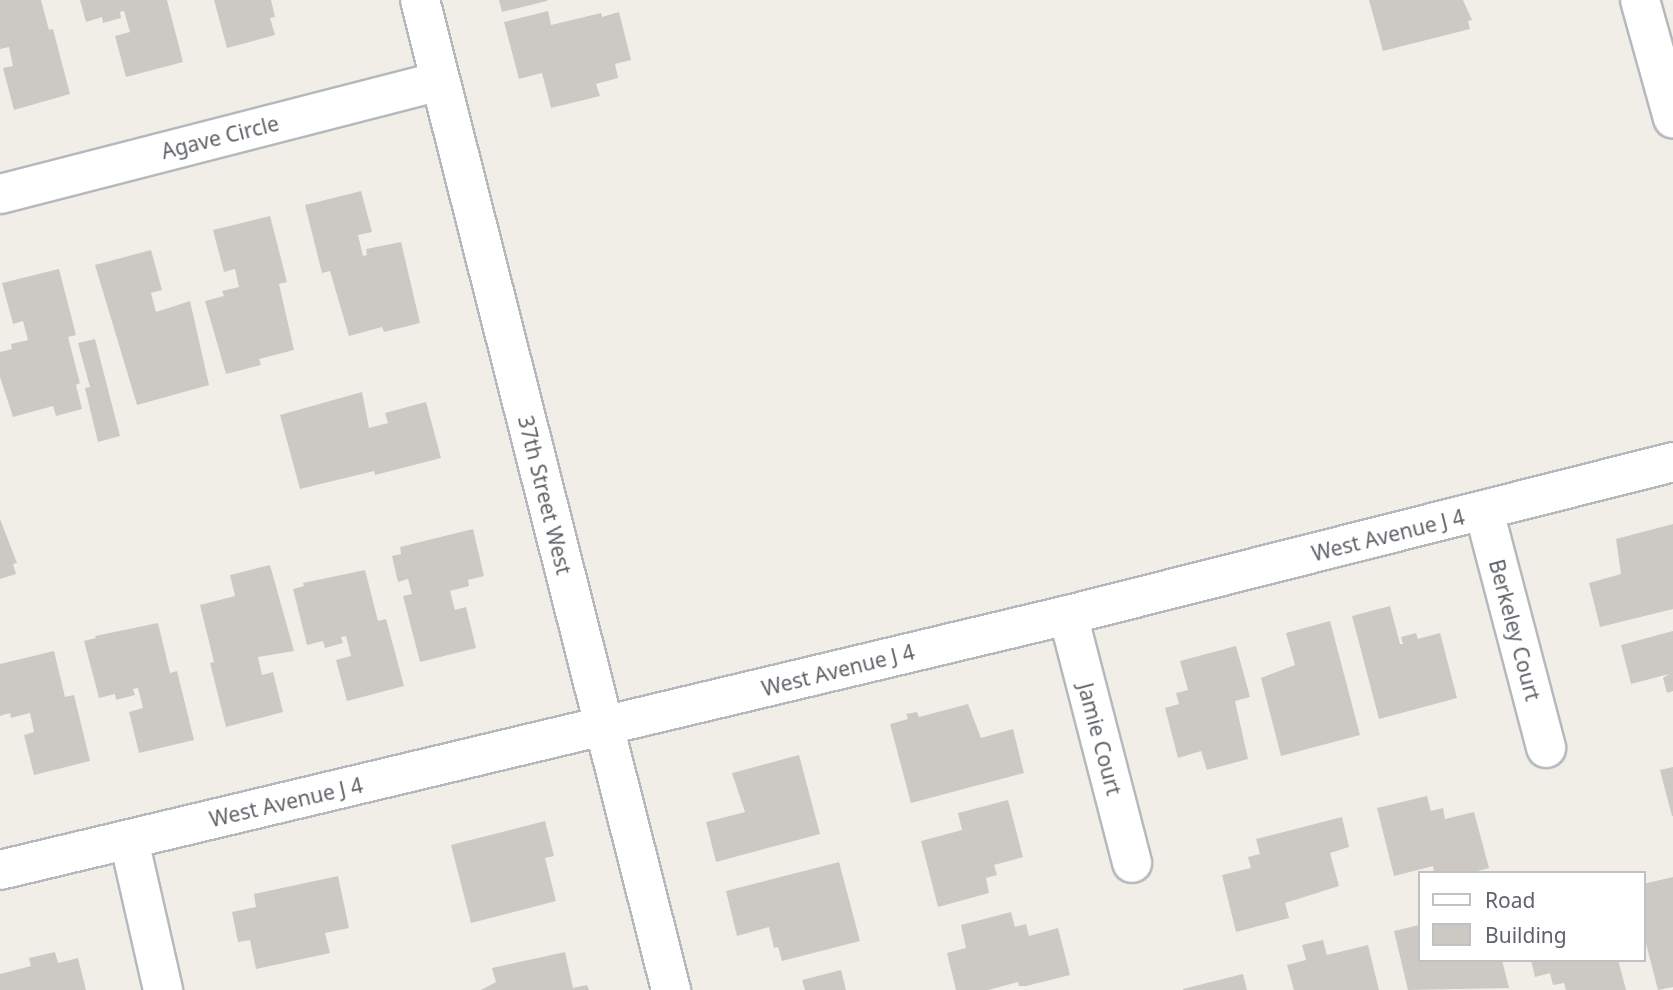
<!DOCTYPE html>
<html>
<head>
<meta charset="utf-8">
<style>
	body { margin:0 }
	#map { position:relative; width:1673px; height:990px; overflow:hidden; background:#f1eee8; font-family:"Noto Sans",sans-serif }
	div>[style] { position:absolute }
	.building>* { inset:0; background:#ccc9c5 }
	.roads { filter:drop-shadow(2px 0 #b5b8bc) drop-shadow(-2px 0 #b5b8bc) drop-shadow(0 2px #b5b8bc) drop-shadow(0 -2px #b5b8bc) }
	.minor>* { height:38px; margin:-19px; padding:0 19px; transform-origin:19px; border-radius:19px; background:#fff }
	span { translate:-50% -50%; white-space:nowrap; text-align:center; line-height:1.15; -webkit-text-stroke:6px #fff; paint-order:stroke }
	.street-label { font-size:21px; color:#5f6368 }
	.legend { position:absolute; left:1418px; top:871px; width:228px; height:91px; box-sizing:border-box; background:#fff; border:2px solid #bfc1c3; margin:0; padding:9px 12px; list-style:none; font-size:21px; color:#5f6368 }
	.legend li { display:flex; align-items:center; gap:14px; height:35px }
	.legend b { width:35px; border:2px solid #bfc1c3 }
</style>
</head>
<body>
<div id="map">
	<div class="building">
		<div style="clip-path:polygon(0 0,41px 0,49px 30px,53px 29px,70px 94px,14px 110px,3px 68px,13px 66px,9px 47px,0 49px)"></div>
		<div style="clip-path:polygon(80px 0,167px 0,183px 62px,126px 77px,115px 36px,130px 32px,124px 11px,120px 12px,121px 18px,103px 23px,102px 17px,86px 22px)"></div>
		<div style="clip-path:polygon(214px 0,271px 0,275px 17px,270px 18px,275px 35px,227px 48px)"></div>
		<div style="clip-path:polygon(499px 0,547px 0,547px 1px,502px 12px)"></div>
		<div style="clip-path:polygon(1369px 0,1463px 0,1472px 20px,1468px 21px,1470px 29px,1383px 51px)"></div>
		<div style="clip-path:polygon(548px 11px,551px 25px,601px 13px,602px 17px,619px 12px,631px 60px,615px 64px,618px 78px,596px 84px,600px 96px,551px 108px,542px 73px,519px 79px,504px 22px)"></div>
		<div style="clip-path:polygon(361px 191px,372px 232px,358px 235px,363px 256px,367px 255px,366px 249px,401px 242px,420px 323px,384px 332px,382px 327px,349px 336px,330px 271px,322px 273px,305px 205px)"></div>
		<div style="clip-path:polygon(270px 216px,287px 282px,279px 284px,294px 350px,259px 359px,261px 365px,226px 374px,205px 301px,224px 296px,222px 291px,239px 287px,235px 269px,224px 272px,213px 230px)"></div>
		<div style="clip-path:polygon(151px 250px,162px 290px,151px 293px,156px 312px,190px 301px,209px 385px,137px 405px,95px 265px)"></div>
		<div style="clip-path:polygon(59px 269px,76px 335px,68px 337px,80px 383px,76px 385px,82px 409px,56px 416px,53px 406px,13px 417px,0 377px,0 352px,12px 349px,11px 344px,28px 340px,23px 321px,13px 324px,2px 283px)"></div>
		<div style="clip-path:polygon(95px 339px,120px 436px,98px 442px,85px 388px,90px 387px,78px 343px)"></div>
		<div style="clip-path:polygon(362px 392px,369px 428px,388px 423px,385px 413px,426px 402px,441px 458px,375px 475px,374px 471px,300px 489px,280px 415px)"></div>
		<div style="clip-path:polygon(0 519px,17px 563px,13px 564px,16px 574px,0 579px)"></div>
		<div style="clip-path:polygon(1673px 524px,1673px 609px,1600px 627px,1589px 583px,1621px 574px,1616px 539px)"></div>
		<div style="clip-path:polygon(473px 529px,484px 576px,468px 580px,469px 586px,450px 591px,455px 610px,466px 607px,476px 648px,420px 662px,403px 596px,412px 594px,408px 579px,398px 582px,392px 556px,401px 554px,400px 547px)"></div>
		<div style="clip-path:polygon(270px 565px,294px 651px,258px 657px,262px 675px,273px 672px,283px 712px,226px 727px,210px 663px,214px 662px,200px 605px,235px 596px,230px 575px)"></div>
		<div style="clip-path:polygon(365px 570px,378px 621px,386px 619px,404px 686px,347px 701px,336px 660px,351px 656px,346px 636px,341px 637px,343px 643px,325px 648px,323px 641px,307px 645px,293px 589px,304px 586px,303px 583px)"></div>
		<div style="clip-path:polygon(1390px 606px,1400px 644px,1403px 644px,1401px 637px,1416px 633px,1418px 639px,1440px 633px,1457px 698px,1379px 719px,1352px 616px)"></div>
		<div style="clip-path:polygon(1330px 621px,1360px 735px,1281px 756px,1261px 678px,1295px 665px,1286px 633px)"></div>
		<div style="clip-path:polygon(158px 623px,170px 673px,177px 671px,194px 740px,139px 753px,129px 712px,143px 708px,138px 688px,133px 689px,135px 695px,116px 700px,115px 694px,99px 698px,84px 641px,96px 638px,95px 636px)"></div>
		<div style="clip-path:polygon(1673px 631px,1673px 691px,1667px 693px,1663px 678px,1669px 674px,1631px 684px,1621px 645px)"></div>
		<div style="clip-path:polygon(1236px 646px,1250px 697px,1235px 701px,1248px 759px,1207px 770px,1201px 751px,1178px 758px,1165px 708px,1179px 704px,1176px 693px,1188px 690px,1180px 661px)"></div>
		<div style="clip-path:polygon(54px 651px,65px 697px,74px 695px,90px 761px,34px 775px,24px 735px,34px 732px,30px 713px,11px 718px,10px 713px,0 716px,0 664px)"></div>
		<div style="clip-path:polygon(968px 704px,981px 738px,1013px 729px,1024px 773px,911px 803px,890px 724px,908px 719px,906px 714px,917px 712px,919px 717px)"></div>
		<div style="clip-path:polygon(799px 755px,820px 834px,716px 862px,706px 822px,745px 812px,732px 773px)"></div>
		<div style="clip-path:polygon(1673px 767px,1673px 816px,1672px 816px,1660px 770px)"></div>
		<div style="clip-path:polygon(1427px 796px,1431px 811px,1443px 808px,1445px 819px,1474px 812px,1489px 868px,1470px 873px,1434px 873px,1433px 866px,1394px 876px,1377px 808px)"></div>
		<div style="clip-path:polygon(1008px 800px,1023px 857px,994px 865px,997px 875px,986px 878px,989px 893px,938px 907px,921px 841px,962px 830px,958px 813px)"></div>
		<div style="clip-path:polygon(1342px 817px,1349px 847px,1330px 853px,1339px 886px,1285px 903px,1289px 918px,1236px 932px,1222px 875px,1251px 868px,1248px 857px,1260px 854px,1256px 839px)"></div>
		<div style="clip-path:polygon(545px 821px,554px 856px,545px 858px,556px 901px,471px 923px,451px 845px)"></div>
		<div style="clip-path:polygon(839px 862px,860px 941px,782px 961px,778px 947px,774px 948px,769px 927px,737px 936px,726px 891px)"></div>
		<div style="clip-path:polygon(338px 876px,349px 928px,325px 933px,330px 953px,256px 969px,250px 940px,238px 942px,232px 912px,256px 907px,254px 894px)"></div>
		<div style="clip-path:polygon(1673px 877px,1673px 987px,1658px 990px,1643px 932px,1643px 884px)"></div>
		<div style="clip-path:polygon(1011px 912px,1015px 927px,1026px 924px,1029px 936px,1058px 928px,1070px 975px,1026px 986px,1019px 986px,1018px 982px,988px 990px,956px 990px,947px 953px,966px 948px,961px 925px)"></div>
		<div style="clip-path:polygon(1419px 925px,1419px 960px,1502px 960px,1509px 988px,1408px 990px,1394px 931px)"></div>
		<div style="clip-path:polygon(1323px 940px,1327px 955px,1368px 945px,1379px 990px,1294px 990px,1287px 965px,1306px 960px,1302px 945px)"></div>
		<div style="clip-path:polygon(55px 952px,58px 963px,78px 958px,86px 990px,0 990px,0 974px,31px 966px,29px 958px)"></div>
		<div style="clip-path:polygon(565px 952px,573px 988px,587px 985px,589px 990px,481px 990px,496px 982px,492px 968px)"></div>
		<div style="clip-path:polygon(1531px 960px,1618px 960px,1626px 990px,1566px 990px,1564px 983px,1553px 985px,1550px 973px,1535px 977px)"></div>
		<div style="clip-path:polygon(841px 970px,846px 990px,805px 990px,802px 980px)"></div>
		<div style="clip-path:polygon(1243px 974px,1247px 990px,1183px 990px,1183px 989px)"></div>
	</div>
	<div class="roads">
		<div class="minor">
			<div style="left:420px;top:0;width:1021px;rotate:75.77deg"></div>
			<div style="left:1640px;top:0;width:123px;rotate:74.4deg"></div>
			<div style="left:0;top:194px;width:454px;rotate:-14.4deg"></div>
			<div style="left:1484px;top:511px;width:245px;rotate:75.3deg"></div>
			<div style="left:1068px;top:615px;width:256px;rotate:75.5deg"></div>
			<div style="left:129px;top:840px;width:154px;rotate:77.2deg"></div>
			<div style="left:0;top:870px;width:1098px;rotate:-13.43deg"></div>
			<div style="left:1068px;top:615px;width:624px;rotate:-14.19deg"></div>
		</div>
	</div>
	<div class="street-label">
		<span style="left:220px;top:137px;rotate:-14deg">Agave Circle</span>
		<span style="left:545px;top:495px;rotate:76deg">37th Street West</span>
		<span style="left:1388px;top:535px;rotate:-14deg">West Avenue J 4</span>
		<span style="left:1515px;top:630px;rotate:75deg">Berkeley Court</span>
		<span style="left:838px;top:670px;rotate:-14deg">West Avenue J 4</span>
		<span style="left:1100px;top:739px;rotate:75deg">Jamie Court</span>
		<span style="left:286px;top:802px;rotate:-13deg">West Avenue J 4</span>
	</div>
	<ul class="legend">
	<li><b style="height:9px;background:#fff"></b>Road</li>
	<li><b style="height:19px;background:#ccc9c5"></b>Building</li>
	</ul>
</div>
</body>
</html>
